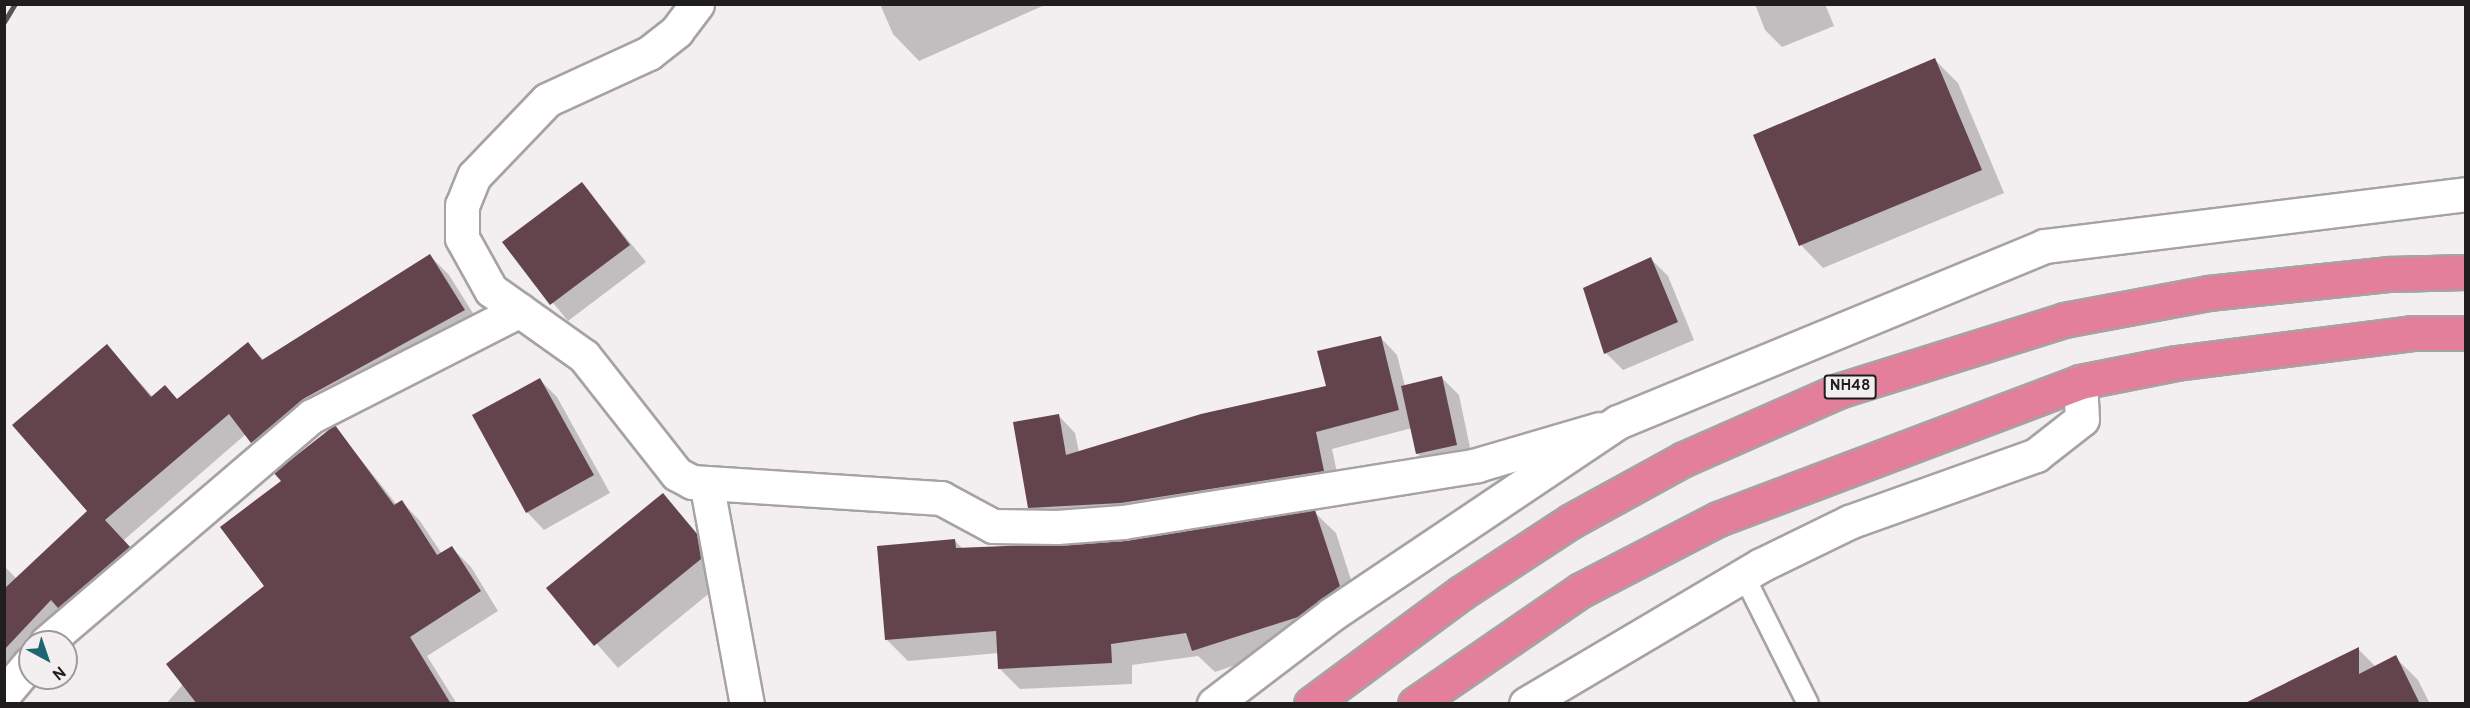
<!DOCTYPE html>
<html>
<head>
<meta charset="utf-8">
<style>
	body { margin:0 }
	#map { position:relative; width:2470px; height:708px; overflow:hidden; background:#f3eeef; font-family:Overpass,sans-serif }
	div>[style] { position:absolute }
	.shadow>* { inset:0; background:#0003 }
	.building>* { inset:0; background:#64444c }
	.roads { filter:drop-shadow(2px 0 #a7a2a3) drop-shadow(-2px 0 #a7a2a3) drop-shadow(0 2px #a7a2a3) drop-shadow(0 -2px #a7a2a3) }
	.lane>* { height:20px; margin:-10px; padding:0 10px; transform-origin:10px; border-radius:10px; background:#fff }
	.street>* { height:33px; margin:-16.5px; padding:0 16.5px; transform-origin:16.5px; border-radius:16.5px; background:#fff }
	.secondary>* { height:33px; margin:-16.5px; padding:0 16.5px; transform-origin:16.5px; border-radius:16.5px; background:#fff }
	.highway>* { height:33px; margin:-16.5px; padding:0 16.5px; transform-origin:16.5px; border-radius:16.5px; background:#e37f9a }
	.rail>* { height:4.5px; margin:-2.25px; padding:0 2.25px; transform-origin:2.25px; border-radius:2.25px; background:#555252 }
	span { translate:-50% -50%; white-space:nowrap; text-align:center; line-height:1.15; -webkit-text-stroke:6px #f3eeef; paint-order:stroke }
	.shield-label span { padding:2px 4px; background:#f3eeef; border:2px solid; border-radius:4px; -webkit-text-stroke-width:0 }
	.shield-label { font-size:15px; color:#1f1d1d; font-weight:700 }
	.frame { position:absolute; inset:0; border:6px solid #1f1d1d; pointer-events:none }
	.north { position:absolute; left:18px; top:630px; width:60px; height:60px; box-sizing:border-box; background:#f3eeef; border:2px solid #9e9a9b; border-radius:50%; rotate:140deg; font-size:16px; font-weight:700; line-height:24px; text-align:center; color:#1f1d1d }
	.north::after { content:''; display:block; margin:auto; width:21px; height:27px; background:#1d6573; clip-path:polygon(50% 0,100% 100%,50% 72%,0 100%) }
</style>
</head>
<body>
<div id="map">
	<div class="shadow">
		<div style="clip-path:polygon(880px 4px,1047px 4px,919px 61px,893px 34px)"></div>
		<div style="clip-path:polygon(1755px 4px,1825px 4px,1834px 26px,1782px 47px,1765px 30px)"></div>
		<div style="clip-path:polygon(1935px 60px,1958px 83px,2004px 193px,1823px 268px,1801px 245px)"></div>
		<div style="clip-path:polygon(582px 184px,646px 262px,568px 321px,504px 243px)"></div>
		<div style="clip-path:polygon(430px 256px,449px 275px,483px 329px,323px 419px,272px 461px,246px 434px,124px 540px,148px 567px,49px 642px,30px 642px,30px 662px,4px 690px,4px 566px,17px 579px,89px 511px,107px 346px,153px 397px,165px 387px,178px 400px,248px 344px,264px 360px)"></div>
		<div style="clip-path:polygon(1651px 259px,1668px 276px,1694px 340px,1623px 370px,1606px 353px)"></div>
		<div style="clip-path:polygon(1380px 337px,1397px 355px,1405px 386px,1442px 378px,1459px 395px,1473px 462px,1435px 471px,1417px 453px,1412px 428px,1332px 449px,1340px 487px,1046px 524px,1029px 507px,1058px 415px,1075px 433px,1079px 452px,1328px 387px)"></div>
		<div style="clip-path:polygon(540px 380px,557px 397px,610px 493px,544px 530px,527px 512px,474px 416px)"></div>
		<div style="clip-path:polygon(335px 427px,397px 505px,402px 502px,420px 521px,442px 554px,452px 548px,471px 567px,498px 611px,427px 656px,457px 704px,166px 704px,266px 587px,283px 482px)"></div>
		<div style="clip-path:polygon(663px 495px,719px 558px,723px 582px,618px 668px,548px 588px)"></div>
		<div style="clip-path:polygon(1314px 512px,1336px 533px,1360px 608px,1319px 637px,1215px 672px,1198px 656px,1132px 665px,1132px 684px,1020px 689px,999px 668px,999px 653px,908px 661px,887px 640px,955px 541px,963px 549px,1125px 542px)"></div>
		<div style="clip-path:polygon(2358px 649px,2376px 667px,2395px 657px,2418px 680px,2430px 704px,2306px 704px)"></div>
	</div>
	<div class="building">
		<div style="clip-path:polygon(1935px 58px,1982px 170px,1799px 246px,1753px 135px)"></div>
		<div style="clip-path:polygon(582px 182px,630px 245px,550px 305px,502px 242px)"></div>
		<div style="clip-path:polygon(430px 254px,465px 310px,303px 399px,251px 443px,229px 414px,105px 520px,130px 547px,58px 608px,51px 600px,4px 650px,4px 589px,87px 511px,12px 425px,107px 344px,151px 397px,165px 385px,177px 399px,248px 342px,262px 360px)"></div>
		<div style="clip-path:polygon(1651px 257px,1678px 322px,1604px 354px,1583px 288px)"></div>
		<div style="clip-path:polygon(1381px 336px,1399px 410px,1316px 432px,1324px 471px,1121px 503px,1028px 508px,1013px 422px,1059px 414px,1066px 455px,1201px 414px,1326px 386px,1317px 351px)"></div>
		<div style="clip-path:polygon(1442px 376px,1457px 445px,1416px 454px,1401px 386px)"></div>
		<div style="clip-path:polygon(540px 378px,594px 475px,526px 513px,472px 415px)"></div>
		<div style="clip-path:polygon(335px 425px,394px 505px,402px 500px,437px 555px,452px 546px,481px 591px,410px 637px,451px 704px,197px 704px,166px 664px,264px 586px,220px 527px,281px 481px,274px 473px)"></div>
		<div style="clip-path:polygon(663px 493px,697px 534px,701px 559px,594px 646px,546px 588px)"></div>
		<div style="clip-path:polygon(1315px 510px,1340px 586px,1298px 617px,1192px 651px,1186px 633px,1111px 644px,1112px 663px,998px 669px,996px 631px,885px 640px,877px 546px,955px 539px,956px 548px,1125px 541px)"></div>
		<div style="clip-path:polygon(2359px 647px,2359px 674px,2396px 655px,2420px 704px,2243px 704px)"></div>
	</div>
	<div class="roads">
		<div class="lane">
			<div style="left:1743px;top:574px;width:145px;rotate:63.4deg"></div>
		</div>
		<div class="street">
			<div style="left:697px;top:4px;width:34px;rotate:127deg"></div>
			<div style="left:677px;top:31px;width:36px;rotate:142deg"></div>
			<div style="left:649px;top:53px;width:112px;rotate:155.3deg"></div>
			<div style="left:547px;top:100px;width:105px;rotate:133.8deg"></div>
			<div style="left:474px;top:176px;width:31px;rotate:112deg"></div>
			<div style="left:462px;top:205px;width:33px;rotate:90deg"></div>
			<div style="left:462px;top:238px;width:60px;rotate:60.9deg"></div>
			<div style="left:491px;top:290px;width:114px;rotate:35.4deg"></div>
			<div style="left:584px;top:356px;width:150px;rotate:51.8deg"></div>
			<div style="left:677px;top:474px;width:17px;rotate:28deg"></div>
			<div style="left:692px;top:482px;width:250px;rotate:3.7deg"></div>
			<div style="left:941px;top:498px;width:59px;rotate:28.3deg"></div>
			<div style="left:993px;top:526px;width:64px;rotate:0.9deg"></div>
			<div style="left:1057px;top:527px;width:66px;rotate:-4.3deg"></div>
			<div style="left:1123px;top:522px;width:359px;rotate:-9.1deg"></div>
			<div style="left:1477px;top:465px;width:127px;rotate:-16.4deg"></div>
			<div style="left:2044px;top:246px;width:425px;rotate:-7deg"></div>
			<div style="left:707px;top:487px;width:221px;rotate:79.6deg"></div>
			<div style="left:47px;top:642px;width:348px;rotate:-40.5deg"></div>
			<div style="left:312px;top:416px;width:233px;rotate:-27deg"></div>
			<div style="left:4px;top:694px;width:40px;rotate:-50deg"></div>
		</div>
		<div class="secondary">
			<div style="left:1214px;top:704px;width:148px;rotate:-37.3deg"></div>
			<div style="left:1332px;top:614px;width:344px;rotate:-33.9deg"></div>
			<div style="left:1618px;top:422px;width:461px;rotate:-22.4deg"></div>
			<div style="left:1526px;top:704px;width:273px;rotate:-30.6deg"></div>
			<div style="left:1761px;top:565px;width:98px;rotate:-26deg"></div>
			<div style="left:1849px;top:522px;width:199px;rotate:-19.7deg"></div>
			<div style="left:2036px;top:455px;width:58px;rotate:-38deg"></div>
			<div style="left:2082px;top:419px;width:37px;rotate:-93deg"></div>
		</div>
		<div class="highway">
			<div style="left:1311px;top:704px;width:187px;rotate:-36.5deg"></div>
			<div style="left:1461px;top:593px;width:131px;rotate:-33.2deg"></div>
			<div style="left:1571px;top:521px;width:129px;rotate:-28.8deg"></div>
			<div style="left:1684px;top:459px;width:168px;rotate:-23.8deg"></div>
			<div style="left:1838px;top:391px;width:237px;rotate:-17.4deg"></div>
			<div style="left:2064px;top:320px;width:147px;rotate:-10.6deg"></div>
			<div style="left:2208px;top:293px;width:183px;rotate:-6deg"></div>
			<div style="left:2390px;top:274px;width:76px;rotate:-1.5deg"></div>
			<div style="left:1415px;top:704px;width:201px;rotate:-34.5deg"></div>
			<div style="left:1581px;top:590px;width:154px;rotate:-27.4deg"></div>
			<div style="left:1718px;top:519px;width:387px;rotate:-20.7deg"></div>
			<div style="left:2080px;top:382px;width:98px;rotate:-11.2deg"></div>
			<div style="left:2176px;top:363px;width:238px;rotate:-7.2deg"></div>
			<div style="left:2412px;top:333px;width:54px"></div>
		</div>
	</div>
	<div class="rail">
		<div style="left:4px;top:22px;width:21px;rotate:-59deg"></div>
	</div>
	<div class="shield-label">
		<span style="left:1850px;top:387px">NH48</span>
	</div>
	<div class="frame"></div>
	<div class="north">N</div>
</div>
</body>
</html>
